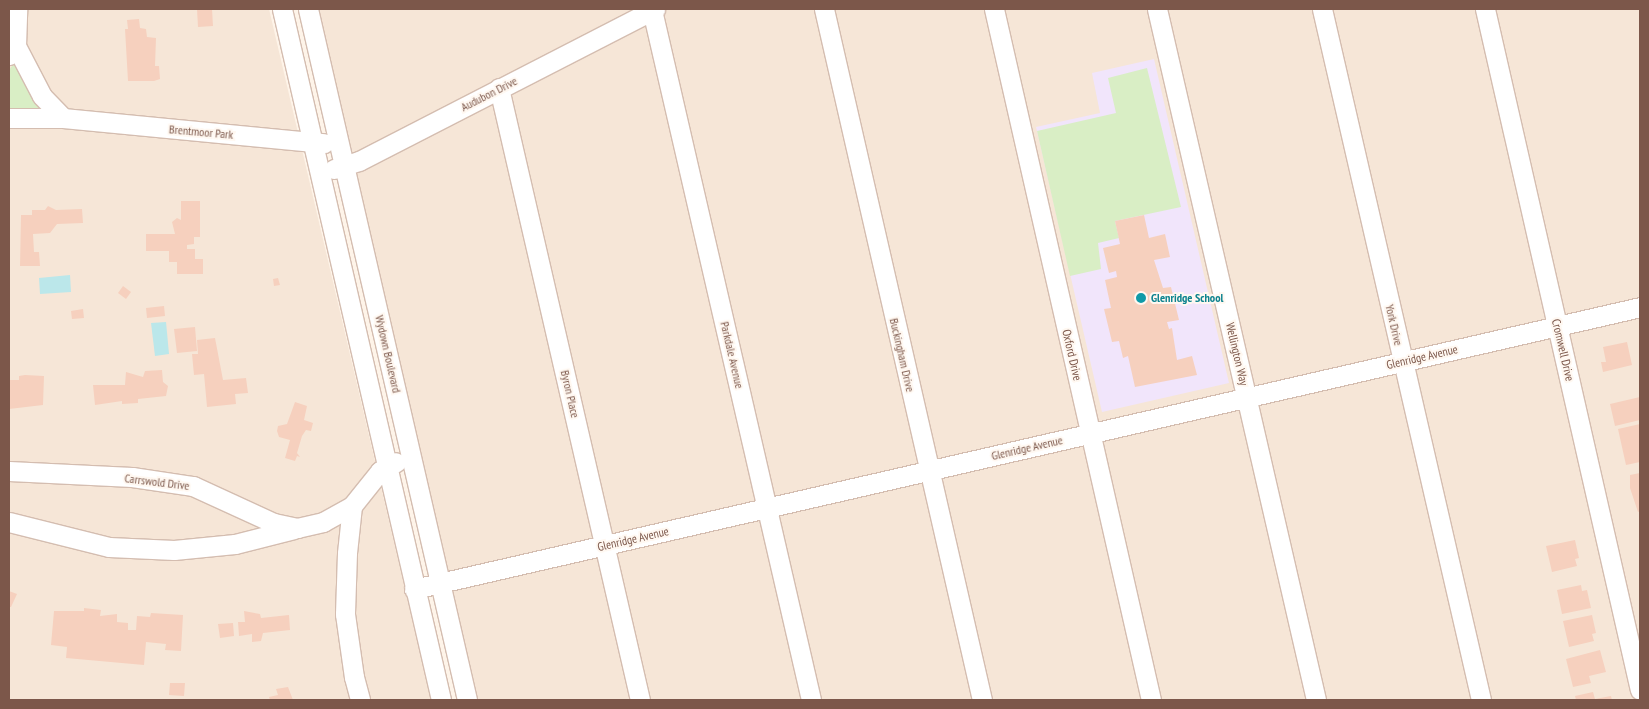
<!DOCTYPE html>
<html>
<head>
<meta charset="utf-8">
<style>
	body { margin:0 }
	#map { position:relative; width:1649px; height:709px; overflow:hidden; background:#fef4e9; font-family:"PT Sans Narrow",sans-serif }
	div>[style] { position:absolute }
	.residential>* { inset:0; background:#f6e6d7 }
	.education>* { inset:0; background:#f1e5fb }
	.green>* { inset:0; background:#d9eec5 }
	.water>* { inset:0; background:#bbe7ea }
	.building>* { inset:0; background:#f6d0be }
	.roads { filter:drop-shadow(1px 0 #d4bdb0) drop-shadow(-1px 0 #d4bdb0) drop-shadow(0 1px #d4bdb0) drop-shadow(0 -1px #d4bdb0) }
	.minor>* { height:19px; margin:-9.5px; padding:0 9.5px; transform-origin:9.5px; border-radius:9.5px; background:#fff }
	.dots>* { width:14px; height:14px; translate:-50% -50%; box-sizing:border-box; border:2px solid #fff8f1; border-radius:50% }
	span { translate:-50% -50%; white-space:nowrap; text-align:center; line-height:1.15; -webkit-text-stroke:4px #fff8f1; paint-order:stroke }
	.street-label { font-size:12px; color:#7c574a }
	.culture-label { font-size:12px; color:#0d838f; font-weight:700 }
	.left { translate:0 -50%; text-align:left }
	.frame { position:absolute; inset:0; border:10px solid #7c574a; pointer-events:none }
</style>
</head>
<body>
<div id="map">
	<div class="residential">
		<div style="clip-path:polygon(9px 9px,269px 9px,431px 700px,9px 700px)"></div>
		<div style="clip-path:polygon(317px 9px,1640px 9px,1640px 700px,476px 700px)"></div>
	</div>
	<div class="education">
		<div style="clip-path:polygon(1154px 59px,1229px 383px,1102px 412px,1036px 127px,1100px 113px,1092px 73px)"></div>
	</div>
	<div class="green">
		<div style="clip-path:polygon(13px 65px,15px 66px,44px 110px,9px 112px,9px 70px)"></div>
		<div style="clip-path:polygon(1147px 68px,1181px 207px,1115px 221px,1119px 238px,1098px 243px,1101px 269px,1070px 276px,1037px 131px,1116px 113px,1108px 78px)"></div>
	</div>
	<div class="water">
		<div style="clip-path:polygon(70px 275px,71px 292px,40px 294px,39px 278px)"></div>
		<div style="clip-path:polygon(166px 322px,169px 354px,155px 356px,151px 323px)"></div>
	</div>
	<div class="building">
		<div style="clip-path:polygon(197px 9px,212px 9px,213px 26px,198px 27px)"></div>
		<div style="clip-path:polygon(139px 19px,140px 28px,146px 29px,147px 37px,156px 38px,155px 66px,159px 66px,160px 79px,154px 81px,128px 81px,125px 29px,128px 29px,127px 20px)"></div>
		<div style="clip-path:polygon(181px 201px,200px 201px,200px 237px,194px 237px,194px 244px,187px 245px,187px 249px,195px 249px,195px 259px,203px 259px,203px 274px,177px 274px,177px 262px,169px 262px,169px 251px,146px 251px,146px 234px,175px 234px,172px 222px,177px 218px,181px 220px)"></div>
		<div style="clip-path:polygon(48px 206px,56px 210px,82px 209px,83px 223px,57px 224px,50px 233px,33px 234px,34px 252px,39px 252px,40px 266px,20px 266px,21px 215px,32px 215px,32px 210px,45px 210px)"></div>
		<div style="clip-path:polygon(1144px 215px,1149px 238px,1165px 234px,1170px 257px,1154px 260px,1163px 288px,1171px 287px,1179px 320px,1167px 322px,1169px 329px,1172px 328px,1177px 360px,1192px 356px,1197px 375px,1135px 387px,1128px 356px,1123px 358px,1119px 341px,1112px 342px,1104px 309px,1111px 308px,1105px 280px,1117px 277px,1116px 271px,1109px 273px,1103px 248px,1120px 244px,1115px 221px)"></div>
		<div style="clip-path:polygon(278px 278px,280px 285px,274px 286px,273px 279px)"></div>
		<div style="clip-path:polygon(123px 286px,131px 292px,126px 299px,118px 293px)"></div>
		<div style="clip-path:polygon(164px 306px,165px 316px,147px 318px,146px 308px)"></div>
		<div style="clip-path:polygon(83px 309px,84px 318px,72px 319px,71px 311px)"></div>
		<div style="clip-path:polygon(195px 327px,197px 351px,177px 353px,174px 329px)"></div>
		<div style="clip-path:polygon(215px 338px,223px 380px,246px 378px,248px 393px,235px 394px,236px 404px,207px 407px,204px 374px,194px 375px,192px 354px,198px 354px,197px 340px)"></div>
		<div style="clip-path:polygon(1627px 342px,1632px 365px,1603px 372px,1601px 362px,1606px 362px,1603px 347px)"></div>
		<div style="clip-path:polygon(162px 370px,163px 382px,168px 386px,166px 396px,138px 399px,138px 403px,122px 404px,122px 401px,95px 405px,93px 385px,125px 385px,126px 372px,143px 377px,145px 371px)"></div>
		<div style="clip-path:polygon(25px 375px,44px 376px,43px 405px,9px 409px,9px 380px,19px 380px,19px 376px)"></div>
		<div style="clip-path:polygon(1640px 397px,1640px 420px,1615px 426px,1610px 404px)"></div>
		<div style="clip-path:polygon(295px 402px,307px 406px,304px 420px,313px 423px,311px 431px,306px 430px,302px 436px,297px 453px,300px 457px,297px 456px,295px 461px,285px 458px,290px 440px,279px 437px,277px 431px,278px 426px,287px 424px)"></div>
		<div style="clip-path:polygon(1640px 424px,1640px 462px,1626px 465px,1618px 429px)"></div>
		<div style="clip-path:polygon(1640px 473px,1640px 511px,1638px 512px,1630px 488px,1630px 475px)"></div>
		<div style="clip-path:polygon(1575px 540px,1579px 558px,1575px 559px,1577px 566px,1552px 572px,1546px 546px)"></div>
		<div style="clip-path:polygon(1581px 585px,1582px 591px,1587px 590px,1591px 608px,1562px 614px,1557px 590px)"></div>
		<div style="clip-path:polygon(9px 591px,17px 594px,11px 607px,9px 607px)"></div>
		<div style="clip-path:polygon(84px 608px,101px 610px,100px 616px,117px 614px,117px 622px,128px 623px,128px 630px,136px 630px,137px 616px,150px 617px,151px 613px,183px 615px,181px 651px,165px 650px,166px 644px,146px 642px,144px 665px,66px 658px,67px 647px,51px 645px,54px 611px,84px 611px)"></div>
		<div style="clip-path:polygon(244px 611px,260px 614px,261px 618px,289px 615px,290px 630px,263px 633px,261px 641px,252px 642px,252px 634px,239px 636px,238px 622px,245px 622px)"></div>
		<div style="clip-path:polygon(1592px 615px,1596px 633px,1592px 634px,1594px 641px,1569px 647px,1563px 621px)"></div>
		<div style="clip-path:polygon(233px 623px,234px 636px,220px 638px,218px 624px)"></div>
		<div style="clip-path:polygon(1600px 650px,1606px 672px,1589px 676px,1591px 683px,1573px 687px,1566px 659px)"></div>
		<div style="clip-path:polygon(170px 683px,185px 683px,184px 696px,169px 695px)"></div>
		<div style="clip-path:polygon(288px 687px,293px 700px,270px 700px,269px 697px,278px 695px,276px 689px)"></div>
		<div style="clip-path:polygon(1593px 692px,1595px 699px,1611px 696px,1612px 700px,1576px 700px,1575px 696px)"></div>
	</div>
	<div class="roads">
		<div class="minor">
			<div style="left:282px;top:9px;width:709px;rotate:77.04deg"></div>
			<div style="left:308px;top:9px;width:709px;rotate:77.04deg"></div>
			<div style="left:824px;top:9px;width:709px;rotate:77.12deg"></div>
			<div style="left:994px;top:9px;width:709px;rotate:77.2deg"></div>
			<div style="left:1157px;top:9px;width:709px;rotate:77.04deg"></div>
			<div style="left:1322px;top:9px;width:709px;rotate:77.04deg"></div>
			<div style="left:1485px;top:9px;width:698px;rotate:77.18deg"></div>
			<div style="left:652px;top:10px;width:708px;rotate:77.02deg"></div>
			<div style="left:16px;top:46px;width:56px;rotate:62.5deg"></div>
			<div style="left:42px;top:96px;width:30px;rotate:46deg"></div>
			<div style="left:9px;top:55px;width:11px;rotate:-52deg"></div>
			<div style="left:16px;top:46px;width:37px;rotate:-88deg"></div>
			<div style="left:499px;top:88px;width:628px;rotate:77.03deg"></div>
			<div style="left:9px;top:118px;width:54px"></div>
			<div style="left:63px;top:118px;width:262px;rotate:5.5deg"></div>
			<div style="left:334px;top:169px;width:26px;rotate:-18deg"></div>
			<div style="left:359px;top:161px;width:333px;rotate:-27.2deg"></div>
			<div style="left:9px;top:471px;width:123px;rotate:2.8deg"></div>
			<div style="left:132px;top:477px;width:62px;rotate:8.4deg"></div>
			<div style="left:193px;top:486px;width:89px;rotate:24.6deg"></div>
			<div style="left:274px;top:523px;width:24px;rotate:12deg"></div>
			<div style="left:297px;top:528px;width:27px;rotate:-13deg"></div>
			<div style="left:323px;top:522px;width:33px;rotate:-29deg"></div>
			<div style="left:352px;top:506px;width:47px;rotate:96.1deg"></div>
			<div style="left:347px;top:553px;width:61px;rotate:91.9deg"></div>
			<div style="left:345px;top:614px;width:64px;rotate:81.9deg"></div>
			<div style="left:354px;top:677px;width:24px;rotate:75deg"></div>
			<div style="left:352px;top:506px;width:45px;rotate:-51.3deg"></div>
			<div style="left:380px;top:471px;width:18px;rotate:-29deg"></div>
			<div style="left:9px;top:522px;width:103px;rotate:14deg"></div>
			<div style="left:109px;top:547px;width:65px;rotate:2.6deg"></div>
			<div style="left:174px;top:550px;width:61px;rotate:-5.6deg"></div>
			<div style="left:235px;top:544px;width:61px;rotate:-14.3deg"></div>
			<div style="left:414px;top:589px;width:1258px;rotate:-12.95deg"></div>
		</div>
	</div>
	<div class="dots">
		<div style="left:1141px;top:298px;background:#0f9aa8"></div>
	</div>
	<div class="street-label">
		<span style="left:489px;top:94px;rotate:-27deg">Audubon Drive</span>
		<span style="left:201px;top:132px;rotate:5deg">Brentmoor Park</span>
		<span style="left:1394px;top:325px;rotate:77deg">York Drive</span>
		<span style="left:1563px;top:350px;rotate:77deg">Cromwell Drive</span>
		<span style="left:388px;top:354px;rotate:77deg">Wydown Boulevard</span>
		<span style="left:1237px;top:354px;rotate:77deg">Wellington Way</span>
		<span style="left:732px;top:355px;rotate:77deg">Parkdale Avenue</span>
		<span style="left:902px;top:355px;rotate:77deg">Buckingham Drive</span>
		<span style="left:1072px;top:355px;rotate:77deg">Oxford Drive</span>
		<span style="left:1422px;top:357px;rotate:-13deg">Glenridge Avenue</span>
		<span style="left:570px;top:394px;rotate:77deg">Byron Place</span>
		<span style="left:1027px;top:448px;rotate:-13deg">Glenridge Avenue</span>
		<span style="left:157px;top:482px;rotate:7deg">Carrswold Drive</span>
		<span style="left:633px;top:539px;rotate:-13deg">Glenridge Avenue</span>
	</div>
	<div class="culture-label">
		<span class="left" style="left:1151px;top:298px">Glenridge School</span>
	</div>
	<div class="frame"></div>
</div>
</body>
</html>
